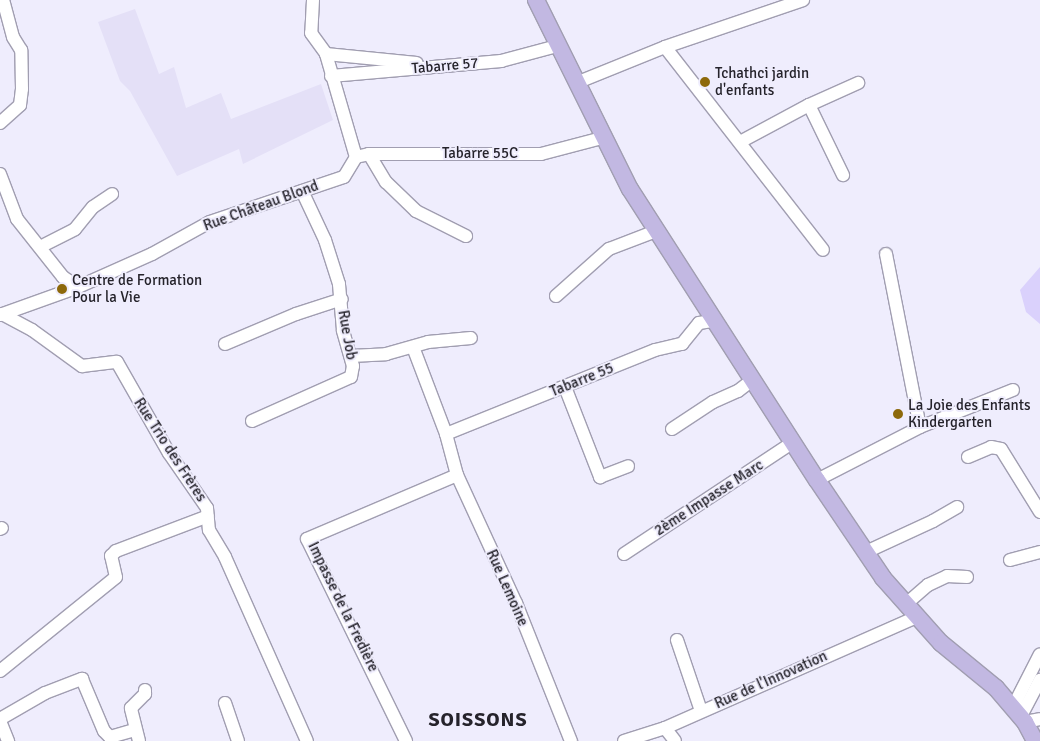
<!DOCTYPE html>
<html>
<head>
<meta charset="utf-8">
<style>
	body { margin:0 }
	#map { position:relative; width:1040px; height:741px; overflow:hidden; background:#efedfd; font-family:Signika,sans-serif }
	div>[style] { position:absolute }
	.built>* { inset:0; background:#e4e0f7 }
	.green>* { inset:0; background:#dad1fc }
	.roads { filter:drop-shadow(1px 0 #a19eb1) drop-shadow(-1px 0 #a19eb1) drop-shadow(0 1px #a19eb1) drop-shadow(0 -1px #a19eb1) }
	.minor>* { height:12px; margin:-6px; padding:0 6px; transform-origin:6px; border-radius:6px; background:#fff }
	.major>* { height:16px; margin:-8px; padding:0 8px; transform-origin:8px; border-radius:8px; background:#c2b8e2 }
	.dots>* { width:14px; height:14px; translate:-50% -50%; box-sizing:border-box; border:2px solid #efedfd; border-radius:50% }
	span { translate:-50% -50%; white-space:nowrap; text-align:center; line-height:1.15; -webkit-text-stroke:4px #efedfd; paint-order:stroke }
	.street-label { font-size:15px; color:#25232b }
	.poi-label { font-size:15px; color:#25232b }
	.left { translate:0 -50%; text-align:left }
	.district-label { font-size:20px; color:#25232b; font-weight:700; letter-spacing:1px }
</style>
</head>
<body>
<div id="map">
	<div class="built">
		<div style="clip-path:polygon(135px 9px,159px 74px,174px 67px,186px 108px,221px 93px,231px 119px,321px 84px,333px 120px,243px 164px,239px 149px,177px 176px,130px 91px,120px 81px,98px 22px)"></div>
	</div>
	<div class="green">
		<div style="clip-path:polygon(1040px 267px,1040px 324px,1026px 312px,1020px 290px)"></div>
	</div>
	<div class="roads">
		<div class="minor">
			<div style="left:313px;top:0;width:33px;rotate:93deg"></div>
			<div style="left:311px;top:33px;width:26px;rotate:54deg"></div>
			<div style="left:326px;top:54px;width:107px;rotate:73.8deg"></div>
			<div style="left:665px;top:47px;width:257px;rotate:52.1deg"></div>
			<div style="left:326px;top:54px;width:91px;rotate:5.6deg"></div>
			<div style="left:331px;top:76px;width:171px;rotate:-5deg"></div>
			<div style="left:501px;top:61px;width:58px;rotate:-15deg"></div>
			<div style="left:576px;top:83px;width:96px;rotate:-22deg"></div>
			<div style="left:665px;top:47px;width:146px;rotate:-18.8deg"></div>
			<div style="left:809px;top:105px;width:78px;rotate:64.1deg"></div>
			<div style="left:0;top:123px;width:27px;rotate:-42deg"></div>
			<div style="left:20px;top:105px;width:16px;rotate:-83deg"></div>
			<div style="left:22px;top:89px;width:39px;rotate:-91deg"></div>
			<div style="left:21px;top:50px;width:15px;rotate:-122deg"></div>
			<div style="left:13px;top:37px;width:38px;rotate:-105deg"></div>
			<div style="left:740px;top:142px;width:78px;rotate:-28.2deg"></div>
			<div style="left:809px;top:105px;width:54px;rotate:-24.2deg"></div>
			<div style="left:369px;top:154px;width:33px;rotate:59deg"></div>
			<div style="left:386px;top:182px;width:42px;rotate:44deg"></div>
			<div style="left:416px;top:211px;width:56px;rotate:26.6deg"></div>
			<div style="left:356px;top:157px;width:13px;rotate:-13deg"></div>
			<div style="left:369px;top:154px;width:172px"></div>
			<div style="left:541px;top:154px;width:63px;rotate:-14.7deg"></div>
			<div style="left:0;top:174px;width:48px;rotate:69.3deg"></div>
			<div style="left:17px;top:219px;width:74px;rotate:51.6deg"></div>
			<div style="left:63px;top:277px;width:18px;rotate:34deg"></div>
			<div style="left:40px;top:247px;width:39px;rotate:-27deg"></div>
			<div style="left:75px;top:229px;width:28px;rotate:-51deg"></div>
			<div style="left:93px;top:207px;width:23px;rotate:-34deg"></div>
			<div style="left:886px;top:254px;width:176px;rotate:78.9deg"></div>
			<div style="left:556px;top:296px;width:71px;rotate:-41.6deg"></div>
			<div style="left:609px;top:249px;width:50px;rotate:-21deg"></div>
			<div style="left:2px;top:314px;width:34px;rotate:28deg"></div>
			<div style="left:32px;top:330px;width:62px;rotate:35.8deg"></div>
			<div style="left:82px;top:366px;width:35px;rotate:-7deg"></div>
			<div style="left:117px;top:362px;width:105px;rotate:60.3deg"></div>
			<div style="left:169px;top:453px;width:67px;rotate:55.4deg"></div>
			<div style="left:207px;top:508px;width:22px;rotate:85deg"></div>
			<div style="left:209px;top:530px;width:31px;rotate:59deg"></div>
			<div style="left:225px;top:557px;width:201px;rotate:66deg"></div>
			<div style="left:0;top:315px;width:83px;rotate:-19.7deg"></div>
			<div style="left:78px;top:287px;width:81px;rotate:-24deg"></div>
			<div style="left:152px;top:254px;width:66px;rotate:-28.9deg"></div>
			<div style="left:210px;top:222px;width:141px;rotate:-18.6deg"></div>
			<div style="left:344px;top:177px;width:23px;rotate:-59deg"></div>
			<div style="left:225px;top:344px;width:77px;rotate:-22.9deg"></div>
			<div style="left:296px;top:314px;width:48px;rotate:-18.1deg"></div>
			<div style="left:413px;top:347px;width:93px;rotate:69.2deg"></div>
			<div style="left:446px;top:434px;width:42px;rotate:75deg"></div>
			<div style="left:457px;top:475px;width:141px;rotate:65.3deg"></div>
			<div style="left:516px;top:603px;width:149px;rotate:68.3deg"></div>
			<div style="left:351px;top:356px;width:35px;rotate:-3deg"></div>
			<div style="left:386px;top:354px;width:44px;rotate:-15.9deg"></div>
			<div style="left:428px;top:342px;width:43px;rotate:-5.3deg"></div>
			<div style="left:565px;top:387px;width:97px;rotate:68.7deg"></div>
			<div style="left:600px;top:477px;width:30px;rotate:-21deg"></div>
			<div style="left:252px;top:421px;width:108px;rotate:-24deg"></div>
			<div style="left:351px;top:377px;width:11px;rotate:-80deg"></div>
			<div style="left:353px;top:366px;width:37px;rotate:-106deg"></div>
			<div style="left:343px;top:330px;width:46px;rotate:-95deg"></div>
			<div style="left:339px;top:284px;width:46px;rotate:-107.7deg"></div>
			<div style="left:325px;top:240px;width:54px;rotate:-115.1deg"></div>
			<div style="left:672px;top:429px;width:49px;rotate:-33.4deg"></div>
			<div style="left:713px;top:402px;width:27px;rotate:-24deg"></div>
			<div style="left:738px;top:391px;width:18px;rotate:-38deg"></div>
			<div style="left:446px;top:434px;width:225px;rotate:-21.9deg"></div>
			<div style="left:655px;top:350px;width:28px;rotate:-13deg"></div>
			<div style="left:682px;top:344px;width:27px;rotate:-51deg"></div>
			<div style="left:699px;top:323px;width:13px;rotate:-9deg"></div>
			<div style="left:968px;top:457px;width:25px;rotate:-23deg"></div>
			<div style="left:991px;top:447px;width:10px;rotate:11deg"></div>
			<div style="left:1001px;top:449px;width:74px;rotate:58.2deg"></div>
			<div style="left:817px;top:480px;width:116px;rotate:-27.2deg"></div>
			<div style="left:920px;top:427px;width:100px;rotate:-21.7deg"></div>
			<div style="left:0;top:529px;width:2px;rotate:-27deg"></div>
			<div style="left:866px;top:552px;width:74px;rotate:-24.8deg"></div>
			<div style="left:933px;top:521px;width:28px;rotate:-30deg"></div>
			<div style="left:624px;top:554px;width:203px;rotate:-33.5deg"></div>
			<div style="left:1010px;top:560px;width:31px;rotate:-15deg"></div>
			<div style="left:906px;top:604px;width:29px;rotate:-41deg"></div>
			<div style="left:928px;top:585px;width:21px;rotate:-25deg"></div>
			<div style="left:947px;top:576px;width:20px;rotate:3deg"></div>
			<div style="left:677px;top:640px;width:75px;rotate:71.3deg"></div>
			<div style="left:0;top:671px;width:149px;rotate:-39deg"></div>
			<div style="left:116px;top:577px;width:22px;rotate:-103deg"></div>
			<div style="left:111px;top:556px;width:7px;rotate:-45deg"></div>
			<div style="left:116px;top:551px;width:98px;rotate:-20.8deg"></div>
			<div style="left:225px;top:703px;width:40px;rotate:71.1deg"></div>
			<div style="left:1013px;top:707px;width:59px;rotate:-63deg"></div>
			<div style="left:1021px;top:716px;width:41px;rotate:-62.2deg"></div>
			<div style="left:0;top:719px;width:52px;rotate:-30deg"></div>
			<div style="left:45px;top:693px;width:40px;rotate:-21deg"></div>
			<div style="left:82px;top:679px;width:56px;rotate:67.1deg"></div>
			<div style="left:104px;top:731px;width:8px;rotate:45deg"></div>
			<div style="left:110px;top:737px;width:25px;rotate:-16deg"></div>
			<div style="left:0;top:721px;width:22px;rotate:68deg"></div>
			<div style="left:1025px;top:722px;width:15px;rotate:-11deg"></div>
			<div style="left:665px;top:728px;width:16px;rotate:52deg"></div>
			<div style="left:139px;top:741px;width:34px;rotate:-104deg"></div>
			<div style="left:131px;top:708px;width:20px;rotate:-45deg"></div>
			<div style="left:145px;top:694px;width:4px;rotate:-90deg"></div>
			<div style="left:406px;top:741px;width:225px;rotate:-116.1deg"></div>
			<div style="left:307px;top:539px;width:163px;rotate:-23.1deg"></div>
			<div style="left:624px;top:741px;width:43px;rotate:-17.6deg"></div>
			<div style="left:665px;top:728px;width:275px;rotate:-23.8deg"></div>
		</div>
		<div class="major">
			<div style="left:536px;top:0;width:211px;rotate:63.6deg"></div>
			<div style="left:630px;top:189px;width:346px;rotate:57.3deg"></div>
			<div style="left:817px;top:480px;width:118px;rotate:56deg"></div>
			<div style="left:883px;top:578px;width:87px;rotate:48.3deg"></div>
			<div style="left:941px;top:643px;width:71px;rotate:39.3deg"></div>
			<div style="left:996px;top:688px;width:45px;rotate:49.5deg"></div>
			<div style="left:1025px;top:722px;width:21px;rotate:62deg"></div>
		</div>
	</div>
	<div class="dots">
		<div style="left:705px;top:82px;background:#8d690b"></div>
		<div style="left:62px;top:289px;background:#8d690b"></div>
		<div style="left:898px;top:414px;background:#8d690b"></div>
	</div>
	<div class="street-label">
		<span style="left:445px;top:66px;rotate:-5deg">Tabarre 57</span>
		<span style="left:480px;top:154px">Tabarre 55C</span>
		<span style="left:261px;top:206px;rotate:-20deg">Rue Château Blond</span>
		<span style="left:347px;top:335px;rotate:80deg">Rue Job</span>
		<span style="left:582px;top:380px;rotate:-22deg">Tabarre 55</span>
		<span style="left:170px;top:450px;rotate:57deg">Rue Trio des Frères</span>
		<span style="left:709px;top:498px;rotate:-33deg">2ème Impasse Marc</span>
		<span style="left:507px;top:588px;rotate:66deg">Rue Lemoine</span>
		<span style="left:343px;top:607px;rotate:64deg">Impasse de la Fredière</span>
		<span style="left:771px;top:680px;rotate:-24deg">Rue de l'Innovation</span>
	</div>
	<div class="poi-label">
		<span class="left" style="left:715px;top:82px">Tchathci jardin<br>d'enfants</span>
		<span class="left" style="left:72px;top:289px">Centre de Formation<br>Pour la Vie</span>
		<span class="left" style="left:908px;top:414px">La Joie des Enfants<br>Kindergarten</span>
	</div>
	<div class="district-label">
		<span style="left:478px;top:719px">SOISSONS</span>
	</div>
</div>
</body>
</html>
